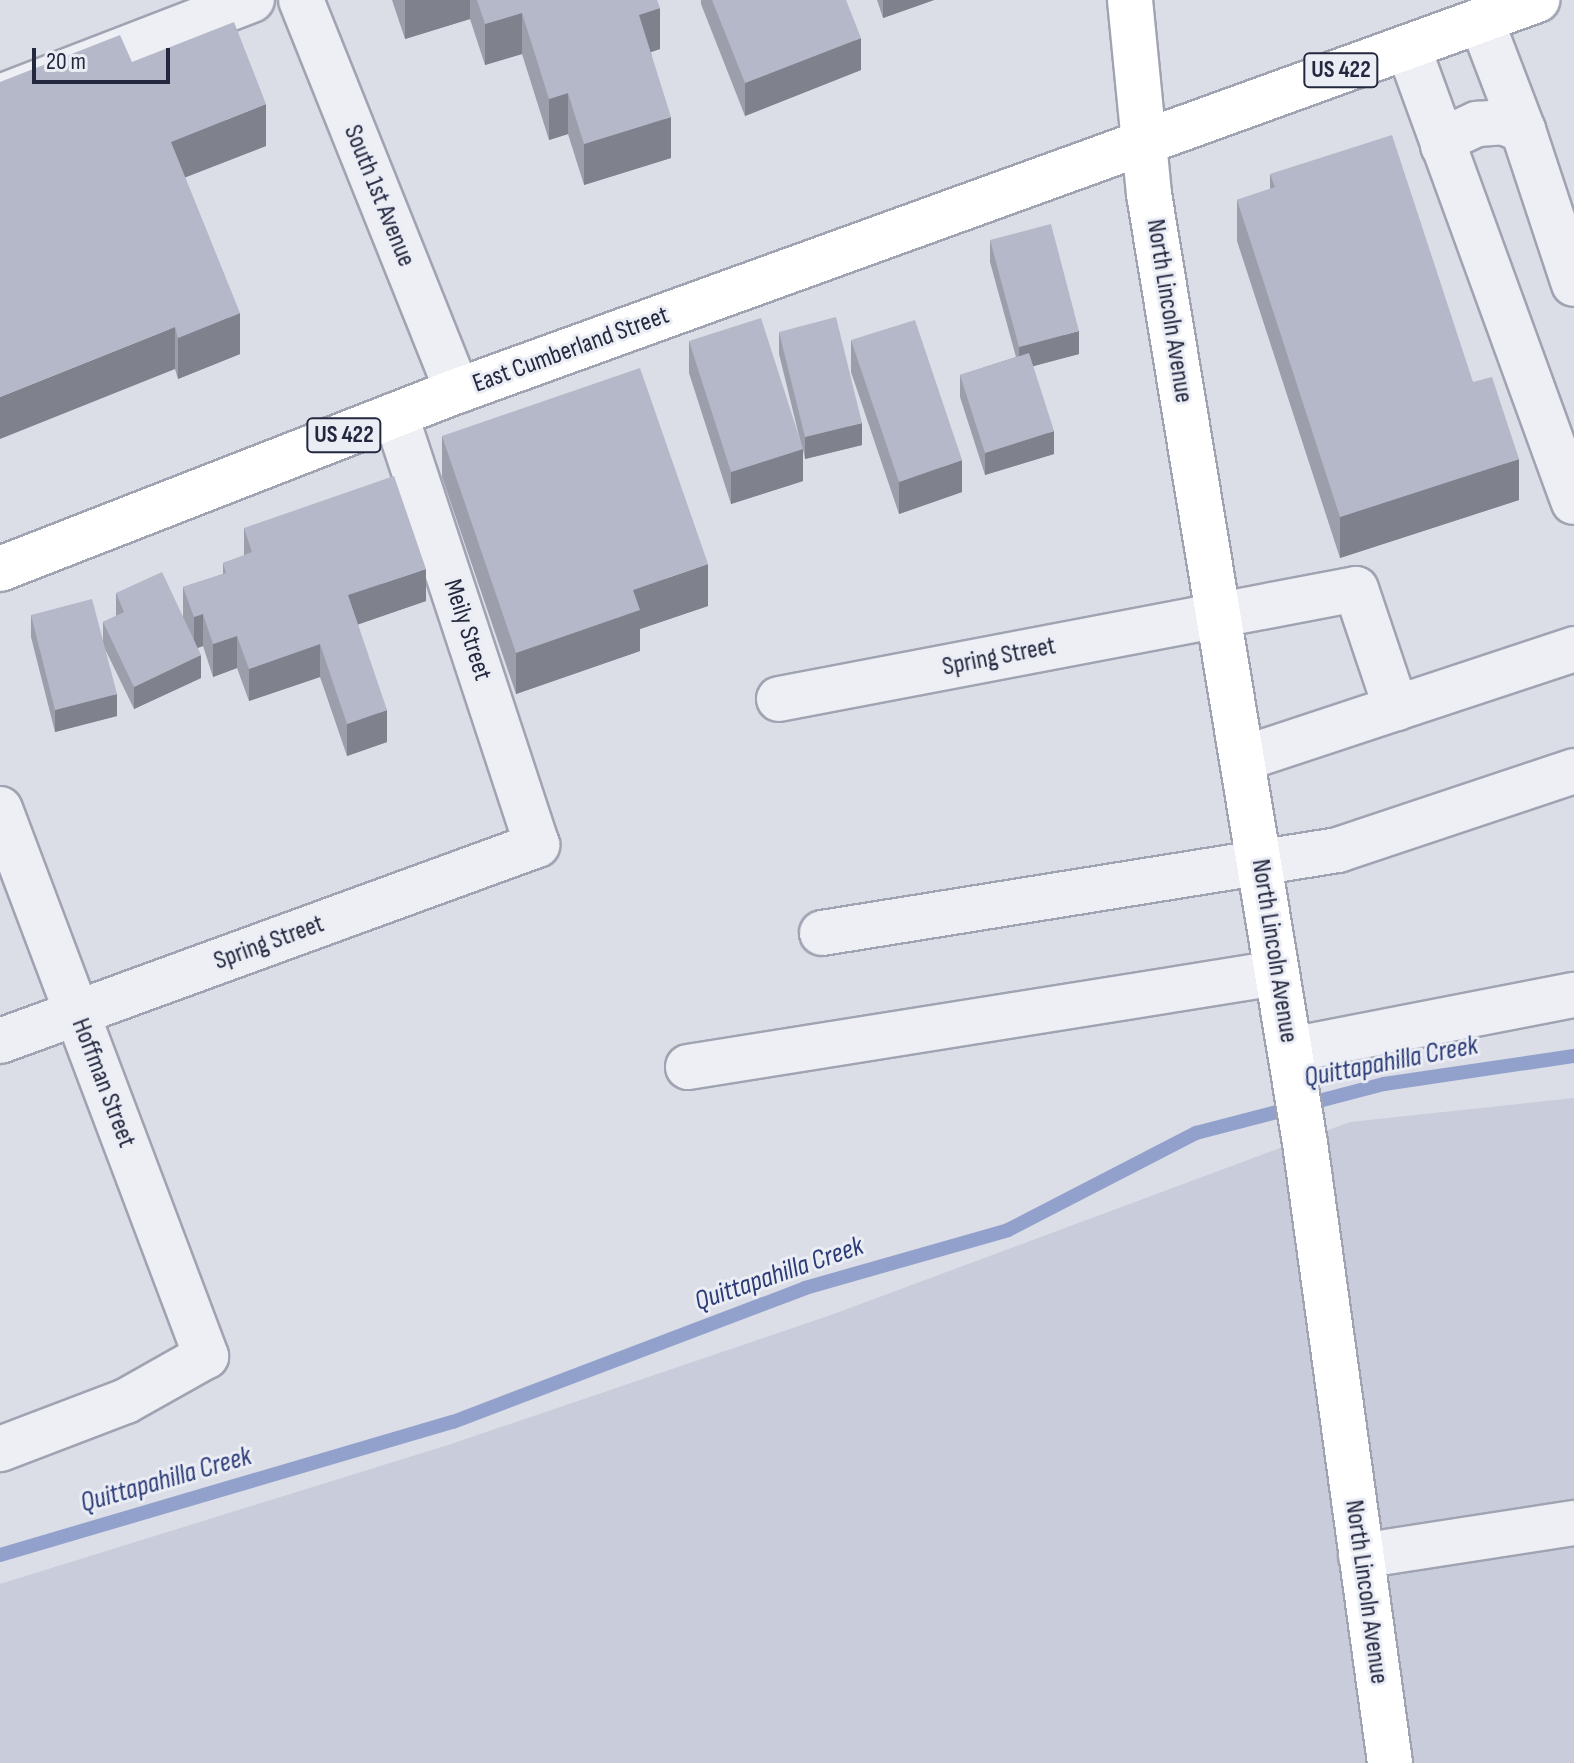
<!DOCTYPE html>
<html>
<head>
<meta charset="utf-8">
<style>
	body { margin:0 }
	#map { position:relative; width:1574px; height:1763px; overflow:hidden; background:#dbdde7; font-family:"Sofia Sans Condensed",sans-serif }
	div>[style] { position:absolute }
	.built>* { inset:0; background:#c9ccda }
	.stream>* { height:14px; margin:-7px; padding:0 7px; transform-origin:7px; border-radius:7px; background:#92a1cc }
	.roads { filter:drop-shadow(2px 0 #a0a3b1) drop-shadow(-2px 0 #a0a3b1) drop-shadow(0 2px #a0a3b1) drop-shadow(0 -2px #a0a3b1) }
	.minor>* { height:44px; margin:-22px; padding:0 22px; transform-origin:22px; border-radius:22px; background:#eeeff5 }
	.major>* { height:44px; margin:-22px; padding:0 22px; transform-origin:22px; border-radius:22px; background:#fff }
	.highway>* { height:44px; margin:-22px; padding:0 22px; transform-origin:22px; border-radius:22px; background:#fff }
	.wall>* { inset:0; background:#9c9eac }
	.shaded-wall>* { inset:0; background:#7f818c }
	.building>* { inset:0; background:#b5b8c8 }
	span { translate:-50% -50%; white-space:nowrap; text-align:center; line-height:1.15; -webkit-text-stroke:6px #ebedf5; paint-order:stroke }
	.shield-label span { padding:2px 6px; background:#ebedf5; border:2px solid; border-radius:6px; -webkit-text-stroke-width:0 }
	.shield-label { font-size:24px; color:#24283f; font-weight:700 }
	.street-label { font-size:26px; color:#24283f }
	.water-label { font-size:28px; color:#2b3b76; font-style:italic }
	.scale { position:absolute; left:32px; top:48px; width:138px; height:36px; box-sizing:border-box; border:4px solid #24283f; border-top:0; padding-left:10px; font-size:24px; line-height:28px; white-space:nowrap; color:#24283f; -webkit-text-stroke:6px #ebedf5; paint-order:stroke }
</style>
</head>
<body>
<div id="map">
	<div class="built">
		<div style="clip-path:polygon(1574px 1098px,1574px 1763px,0 1763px,0 1584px,448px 1445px,831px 1315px,1350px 1122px)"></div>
	</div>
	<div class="stream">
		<div style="left:0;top:1555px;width:472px;rotate:-16.4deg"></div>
		<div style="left:453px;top:1422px;width:377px;rotate:-20.8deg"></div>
		<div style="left:805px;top:1288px;width:211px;rotate:-15.9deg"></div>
		<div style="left:1008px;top:1230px;width:212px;rotate:-27.3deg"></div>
		<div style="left:1196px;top:1133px;width:194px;rotate:-14.6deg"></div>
		<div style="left:1384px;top:1084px;width:192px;rotate:-8.4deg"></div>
	</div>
	<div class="roads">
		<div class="minor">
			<div style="left:301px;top:0;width:421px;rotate:68.2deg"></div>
			<div style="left:1481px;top:20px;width:118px;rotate:69.1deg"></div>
			<div style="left:1408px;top:47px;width:484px;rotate:70deg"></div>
			<div style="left:0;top:97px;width:270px;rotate:-21.1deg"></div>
			<div style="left:1443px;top:146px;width:13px;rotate:-51deg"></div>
			<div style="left:1451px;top:136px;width:29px;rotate:-25deg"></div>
			<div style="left:1477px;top:124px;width:26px;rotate:-4deg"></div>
			<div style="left:1503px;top:122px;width:22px;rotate:22deg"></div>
			<div style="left:1523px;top:130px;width:162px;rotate:71.7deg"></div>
			<div style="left:779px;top:699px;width:587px;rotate:-10.79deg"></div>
			<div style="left:1356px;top:589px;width:126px;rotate:71.4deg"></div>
			<div style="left:1242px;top:759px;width:350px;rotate:-18.3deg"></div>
			<div style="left:0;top:809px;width:585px;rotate:69.36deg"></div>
			<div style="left:206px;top:1356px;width:92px;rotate:150.6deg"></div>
			<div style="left:126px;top:1401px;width:135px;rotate:159.1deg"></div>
			<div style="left:822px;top:933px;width:523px;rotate:-9.14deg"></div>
			<div style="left:1338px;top:850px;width:249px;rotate:-18.5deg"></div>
			<div style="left:0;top:1041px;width:572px;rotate:-20.05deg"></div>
			<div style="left:537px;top:845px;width:453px;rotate:-108.2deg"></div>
			<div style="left:1290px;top:1050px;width:289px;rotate:-11deg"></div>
			<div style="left:688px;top:1067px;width:596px;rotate:-9.07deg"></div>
			<div style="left:1361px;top:1556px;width:216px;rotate:-8.8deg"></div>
		</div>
		<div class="major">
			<div style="left:1130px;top:0;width:195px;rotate:84.4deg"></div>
			<div style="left:1149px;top:194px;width:962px;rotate:80.67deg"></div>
			<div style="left:1305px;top:1143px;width:626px;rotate:82.19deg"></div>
		</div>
		<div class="highway">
			<div style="left:0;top:569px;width:490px;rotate:-21.3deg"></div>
			<div style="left:457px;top:391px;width:1149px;rotate:-19.9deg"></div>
		</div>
	</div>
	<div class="wall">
		<div style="clip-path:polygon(392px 0,657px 0,660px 49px,651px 52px,671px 158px,584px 185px,568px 134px,549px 140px,522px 54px,485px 65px,470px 19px,405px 39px)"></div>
		<div style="clip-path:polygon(701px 0,846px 0,861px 70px,745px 116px,701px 4px)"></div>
		<div style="clip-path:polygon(877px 0,934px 0,883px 18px)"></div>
		<div style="clip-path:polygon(132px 62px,266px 146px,185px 177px,240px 354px,178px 379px,175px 369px)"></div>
		<div style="clip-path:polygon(1270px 174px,1473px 382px,1519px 500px,1340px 558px,1237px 241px,1237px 200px,1270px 189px)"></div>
		<div style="clip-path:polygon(990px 240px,1079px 354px,1033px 366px,1054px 454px,985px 475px,960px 397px,960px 375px,1016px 357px,990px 262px)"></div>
		<div style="clip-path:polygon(779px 332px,862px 445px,805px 459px,803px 449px,803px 481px,731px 504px,689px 373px,689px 341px,802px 448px,779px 354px)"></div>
		<div style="clip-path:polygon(851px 340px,962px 492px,899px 514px,851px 372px)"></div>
		<div style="clip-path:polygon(442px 436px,708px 606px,640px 629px,640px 651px,516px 694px,442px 477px)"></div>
		<div style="clip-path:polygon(244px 528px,426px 601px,358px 624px,387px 742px,347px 756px,320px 677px,249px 701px,237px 668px,213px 677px,203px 646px,198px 648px,201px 678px,134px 709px,105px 649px,117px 716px,55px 732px,31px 637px,31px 615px,103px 640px,103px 622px,116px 616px,116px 593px,183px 618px,183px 587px,223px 574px,223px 563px,244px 556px)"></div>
	</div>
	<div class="shaded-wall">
		<div style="clip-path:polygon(405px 0,470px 0,470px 19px,405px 39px)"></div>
		<div style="clip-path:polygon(883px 0,934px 0,883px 18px)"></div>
		<div style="clip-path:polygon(660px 8px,660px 49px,639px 56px,639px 15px)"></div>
		<div style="clip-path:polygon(522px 13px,522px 54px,485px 65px,485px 24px)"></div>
		<div style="clip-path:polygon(861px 38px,861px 70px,745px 116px,745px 83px)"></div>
		<div style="clip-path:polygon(568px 93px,568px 134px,549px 140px,549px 99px)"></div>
		<div style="clip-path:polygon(266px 104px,266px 146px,171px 183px,171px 142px)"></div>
		<div style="clip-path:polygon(671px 117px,671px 158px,584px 185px,584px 144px)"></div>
		<div style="clip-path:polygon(240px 313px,240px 354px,178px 379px,178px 338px)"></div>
		<div style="clip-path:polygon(175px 327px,175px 369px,0 439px,0 397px)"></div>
		<div style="clip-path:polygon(1079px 331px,1079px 354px,1019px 370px,1019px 347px)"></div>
		<div style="clip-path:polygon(862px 423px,862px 445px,805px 459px,805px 437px)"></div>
		<div style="clip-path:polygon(1054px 431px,1054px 454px,985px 475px,985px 453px)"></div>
		<div style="clip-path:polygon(803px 449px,803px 481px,731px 504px,731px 472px)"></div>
		<div style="clip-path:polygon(1519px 459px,1519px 500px,1340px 558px,1340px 517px)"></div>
		<div style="clip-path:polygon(962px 460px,962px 492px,899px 514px,899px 482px)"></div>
		<div style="clip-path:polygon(708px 564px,708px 606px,640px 629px,640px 651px,516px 694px,516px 653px,633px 590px)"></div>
		<div style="clip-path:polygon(426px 569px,426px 601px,348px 628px,348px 595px)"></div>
		<div style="clip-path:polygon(203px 614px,203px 646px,194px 649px,194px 617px)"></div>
		<div style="clip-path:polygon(237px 636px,237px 668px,213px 677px,213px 644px)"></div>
		<div style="clip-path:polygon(320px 644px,320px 677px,249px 701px,249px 669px)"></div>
		<div style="clip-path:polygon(201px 655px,201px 678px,134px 709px,134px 687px)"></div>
		<div style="clip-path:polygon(117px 694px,117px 716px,55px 732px,55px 710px)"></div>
		<div style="clip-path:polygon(387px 710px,387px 742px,347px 756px,347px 724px)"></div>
	</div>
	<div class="building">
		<div style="clip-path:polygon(477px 0,657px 0,660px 8px,639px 15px,671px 117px,584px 144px,568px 93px,549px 99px,522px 13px,485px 24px)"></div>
		<div style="clip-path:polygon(712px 0,846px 0,861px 38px,745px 83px)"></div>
		<div style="clip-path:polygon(234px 22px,266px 104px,171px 142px,240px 313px,178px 338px,175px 327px,0 397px,0 82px,120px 35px,132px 62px)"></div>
		<div style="clip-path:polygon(1392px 135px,1473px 382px,1492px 377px,1519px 459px,1340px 517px,1237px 200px,1275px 187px,1270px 174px)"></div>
		<div style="clip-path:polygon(1051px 224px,1079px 331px,1019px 347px,990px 240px)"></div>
		<div style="clip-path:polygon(836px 317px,862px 423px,805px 437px,779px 332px)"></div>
		<div style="clip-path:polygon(761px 318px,803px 449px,731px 472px,689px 341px)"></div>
		<div style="clip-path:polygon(915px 320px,962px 460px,899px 482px,851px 340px)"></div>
		<div style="clip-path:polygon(1029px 353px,1054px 431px,985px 453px,960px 375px)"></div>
		<div style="clip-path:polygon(640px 368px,708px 564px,633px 590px,640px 610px,516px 653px,442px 436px)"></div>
		<div style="clip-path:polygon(394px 476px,426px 569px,348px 595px,387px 710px,347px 724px,320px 644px,249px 669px,237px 636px,213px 644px,203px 614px,194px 617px,183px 587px,226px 573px,223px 563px,252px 552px,244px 528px)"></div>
		<div style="clip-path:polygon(162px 572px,201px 655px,134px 687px,103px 622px,124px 612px,116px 593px)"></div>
		<div style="clip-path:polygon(92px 599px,117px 694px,55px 710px,31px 615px)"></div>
	</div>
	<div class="shield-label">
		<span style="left:1341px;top:70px">US 422</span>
		<span style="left:344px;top:435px">US 422</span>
	</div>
	<div class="street-label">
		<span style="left:379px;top:196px;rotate:68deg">South 1st Avenue</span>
		<span style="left:1169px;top:311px;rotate:81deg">North Lincoln Avenue</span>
		<span style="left:571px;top:350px;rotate:-20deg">East Cumberland Street</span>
		<span style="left:467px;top:630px;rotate:72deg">Meily Street</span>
		<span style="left:999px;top:657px;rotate:-11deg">Spring Street</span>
		<span style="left:269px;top:943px;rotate:-20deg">Spring Street</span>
		<span style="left:1274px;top:951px;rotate:81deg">North Lincoln Avenue</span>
		<span style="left:103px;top:1083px;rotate:69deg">Hoffman Street</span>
		<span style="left:1366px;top:1592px;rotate:82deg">North Lincoln Avenue</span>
	</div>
	<div class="water-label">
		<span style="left:1391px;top:1062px;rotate:-11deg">Quittapahilla Creek</span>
		<span style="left:779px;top:1274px;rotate:-19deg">Quittapahilla Creek</span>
		<span style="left:166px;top:1480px;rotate:-16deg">Quittapahilla Creek</span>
	</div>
	<div class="scale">20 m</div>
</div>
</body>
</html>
